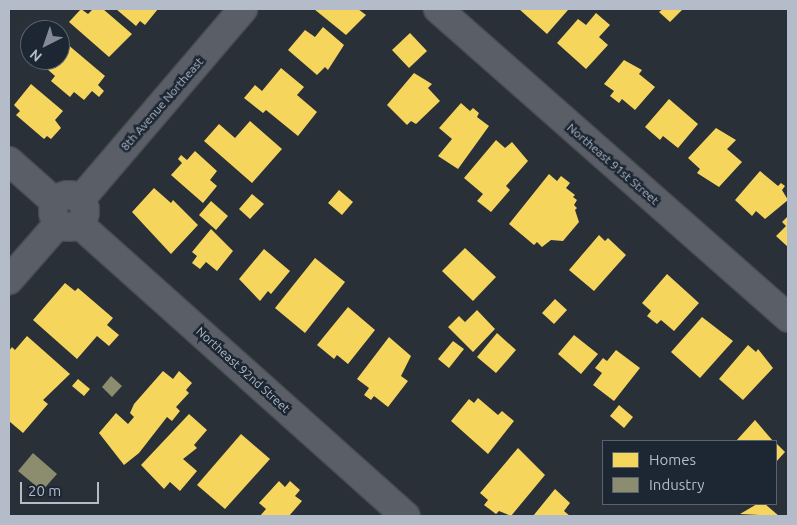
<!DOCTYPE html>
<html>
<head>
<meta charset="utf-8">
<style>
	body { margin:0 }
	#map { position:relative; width:797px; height:525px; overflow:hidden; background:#2a3038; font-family:Ubuntu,sans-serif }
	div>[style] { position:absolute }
	.homes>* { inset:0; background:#f6d55c }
	.industry>* { inset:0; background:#8c8c6e }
	.roads { filter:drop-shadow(1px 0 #484c53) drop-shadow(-1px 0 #484c53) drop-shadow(0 1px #484c53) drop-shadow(0 -1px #484c53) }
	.street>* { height:28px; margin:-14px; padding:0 14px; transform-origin:14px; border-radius:14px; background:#5a5e66 }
	.street>.ring { margin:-14px; padding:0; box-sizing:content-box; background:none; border:28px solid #5a5e66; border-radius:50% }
	span { translate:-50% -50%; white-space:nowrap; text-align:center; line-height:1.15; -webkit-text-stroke:5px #1d2633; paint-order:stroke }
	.street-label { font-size:12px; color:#b4bcc9 }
	.frame { position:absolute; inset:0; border:10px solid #b4bcc9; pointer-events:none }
	.legend { position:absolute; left:602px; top:440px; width:175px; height:65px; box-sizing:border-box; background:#1d2633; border:1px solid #59626f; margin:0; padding:6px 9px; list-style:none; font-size:15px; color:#b4bcc9 }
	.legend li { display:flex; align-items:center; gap:10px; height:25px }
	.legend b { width:25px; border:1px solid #59626f }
	.north { position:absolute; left:20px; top:20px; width:50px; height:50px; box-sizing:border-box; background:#1d2633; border:1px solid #59626f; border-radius:50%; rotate:221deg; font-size:14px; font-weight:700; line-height:20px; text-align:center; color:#b4bcc9 }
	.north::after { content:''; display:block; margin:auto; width:18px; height:22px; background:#848b96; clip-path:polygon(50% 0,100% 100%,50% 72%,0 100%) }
	.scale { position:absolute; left:20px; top:482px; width:79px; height:22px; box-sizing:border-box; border:2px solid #b4bcc9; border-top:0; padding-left:6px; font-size:15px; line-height:18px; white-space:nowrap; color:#b4bcc9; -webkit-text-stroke:4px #1d2633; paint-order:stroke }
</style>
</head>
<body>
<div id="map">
	<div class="homes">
		<div style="clip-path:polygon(81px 9px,88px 14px,93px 9px,103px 9px,132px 34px,109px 57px,69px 22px)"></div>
		<div style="clip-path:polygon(116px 9px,158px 9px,145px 25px,140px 21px,136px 26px)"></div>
		<div style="clip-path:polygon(314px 9px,358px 9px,366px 15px,346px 35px)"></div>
		<div style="clip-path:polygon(519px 9px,567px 9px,568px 10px,547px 34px)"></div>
		<div style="clip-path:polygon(663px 9px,683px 9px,670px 22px,659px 12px)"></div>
		<div style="clip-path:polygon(596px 13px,610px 25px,599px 37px,608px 45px,586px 69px,557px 43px,578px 19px,586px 25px)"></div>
		<div style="clip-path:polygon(323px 27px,344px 45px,328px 70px,325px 67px,317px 75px,288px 50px,305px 30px,315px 37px)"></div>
		<div style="clip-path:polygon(410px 33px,427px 51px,409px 68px,392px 50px)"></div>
		<div style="clip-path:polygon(60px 38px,105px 76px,98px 85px,104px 91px,99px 97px,92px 91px,84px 100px,74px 92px,70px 97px,51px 81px,55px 76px,46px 68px,53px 60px,60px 60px)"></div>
		<div style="clip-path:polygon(624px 60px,642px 70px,639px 74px,655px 87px,635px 110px,622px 99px,619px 103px,610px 96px,614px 91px,604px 84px)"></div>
		<div style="clip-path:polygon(281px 68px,304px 87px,297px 95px,317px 112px,298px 136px,266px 110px,263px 113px,244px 98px,255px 85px,262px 91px)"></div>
		<div style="clip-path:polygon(414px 73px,432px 84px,428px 88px,440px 101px,416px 124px,411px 121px,407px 125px,387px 105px)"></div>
		<div style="clip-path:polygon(31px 84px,63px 111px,55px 120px,61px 128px,51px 139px,47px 136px,44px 139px,16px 115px,20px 111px,14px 105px)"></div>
		<div style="clip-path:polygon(669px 99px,698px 124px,678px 148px,663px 136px,660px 140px,645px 127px)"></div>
		<div style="clip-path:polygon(461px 103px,470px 111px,473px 108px,479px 113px,477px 117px,489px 126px,458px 169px,438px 156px,452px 139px,439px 128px)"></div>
		<div style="clip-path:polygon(250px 121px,282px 149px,252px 183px,204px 141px,219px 124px,235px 138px)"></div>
		<div style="clip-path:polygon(716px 128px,736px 140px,727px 149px,742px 162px,719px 187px,697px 173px,700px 169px,688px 158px)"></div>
		<div style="clip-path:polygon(496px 140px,505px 148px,512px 142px,528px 161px,506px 186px,510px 190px,491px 212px,477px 201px,483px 194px,464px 178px)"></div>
		<div style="clip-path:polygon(195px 151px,217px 171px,210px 180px,217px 186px,203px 203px,171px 175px,182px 163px,178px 159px,181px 155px,187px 160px)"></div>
		<div style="clip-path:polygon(760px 171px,778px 186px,781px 183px,785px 186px,782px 190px,788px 200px,765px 219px,756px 211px,752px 216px,735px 200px)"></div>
		<div style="clip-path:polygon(549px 174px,557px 181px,561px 176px,570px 183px,566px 188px,575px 195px,573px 197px,577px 200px,574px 205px,577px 208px,575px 210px,579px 222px,563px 241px,551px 240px,542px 247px,537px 242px,534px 245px,509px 224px)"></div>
		<div style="clip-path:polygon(154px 188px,171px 203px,173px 200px,198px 225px,171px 254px,132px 212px)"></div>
		<div style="clip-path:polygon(339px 190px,353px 202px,342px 215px,328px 203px)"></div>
		<div style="clip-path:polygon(252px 194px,264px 204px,250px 219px,239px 209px)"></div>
		<div style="clip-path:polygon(211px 201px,228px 216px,216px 230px,199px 215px)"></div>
		<div style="clip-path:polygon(787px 217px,788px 218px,788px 247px,776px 236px,786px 226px,782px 222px)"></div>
		<div style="clip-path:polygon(211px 229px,233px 251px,217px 271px,206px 262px,200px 269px,192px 263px,197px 256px,192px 252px)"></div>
		<div style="clip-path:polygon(599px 235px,605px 241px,608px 238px,626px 255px,594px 291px,569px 270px)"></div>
		<div style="clip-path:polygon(465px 248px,496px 277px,473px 301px,442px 271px)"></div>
		<div style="clip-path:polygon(264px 249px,290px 271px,271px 294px,268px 291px,260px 301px,239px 279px)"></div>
		<div style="clip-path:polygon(315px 258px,345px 282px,305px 333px,275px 308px)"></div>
		<div style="clip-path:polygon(667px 274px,699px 303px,674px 331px,661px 320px,657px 324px,647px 316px,651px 311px,642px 303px)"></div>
		<div style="clip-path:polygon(65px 283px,75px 291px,78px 288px,113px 318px,107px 325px,119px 335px,109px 346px,97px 336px,77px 359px,33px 320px)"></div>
		<div style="clip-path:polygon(555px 299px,567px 310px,554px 324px,542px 313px)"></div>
		<div style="clip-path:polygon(348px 307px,375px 330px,348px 364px,337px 355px,334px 359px,317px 345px)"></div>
		<div style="clip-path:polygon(477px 310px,495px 329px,473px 352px,448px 327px,459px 316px,465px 322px)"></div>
		<div style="clip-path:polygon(702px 317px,733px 341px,700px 378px,671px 352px)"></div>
		<div style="clip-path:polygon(497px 333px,516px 350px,496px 373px,477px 357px)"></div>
		<div style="clip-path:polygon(574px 335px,598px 354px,581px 374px,558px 354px)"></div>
		<div style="clip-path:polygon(27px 336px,70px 374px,43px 400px,48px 404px,23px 433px,9px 421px,9px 351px,12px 347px,15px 350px)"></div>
		<div style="clip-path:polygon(389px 337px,411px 356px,401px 376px,408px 381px,388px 407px,374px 396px,371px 400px,364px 395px,369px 388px,357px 379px)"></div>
		<div style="clip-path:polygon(453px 341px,464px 349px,449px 368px,438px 359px)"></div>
		<div style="clip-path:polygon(748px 345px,756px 352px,758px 349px,773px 368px,743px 400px,719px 379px)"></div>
		<div style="clip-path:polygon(616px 350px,640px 368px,614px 401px,593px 385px,602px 373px,595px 368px,603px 358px,607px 361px)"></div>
		<div style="clip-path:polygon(163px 371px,173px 379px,179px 371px,192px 383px,186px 390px,189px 393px,176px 407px,180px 411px,172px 421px,167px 417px,139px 453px,124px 465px,99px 433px,116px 413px,128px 424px,134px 417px,130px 413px,134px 404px)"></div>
		<div style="clip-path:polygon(78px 379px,90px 389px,84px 396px,72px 386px)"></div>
		<div style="clip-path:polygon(478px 398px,498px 415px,502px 411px,514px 421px,488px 454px,451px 421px,469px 399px,474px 403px)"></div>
		<div style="clip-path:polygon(619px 405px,633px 417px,624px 428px,610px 416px)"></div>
		<div style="clip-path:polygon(189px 414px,207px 430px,194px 445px,197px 448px,183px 459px,197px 471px,180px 491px,170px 482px,164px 489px,141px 465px)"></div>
		<div style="clip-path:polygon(755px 420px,773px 441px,736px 441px)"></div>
		<div style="clip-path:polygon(241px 434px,270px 459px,225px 509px,197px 485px)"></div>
		<div style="clip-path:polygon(776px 443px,785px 452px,776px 462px)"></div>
		<div style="clip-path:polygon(518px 448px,545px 475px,511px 516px,499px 511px,496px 514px,484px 505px,488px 500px,480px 493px)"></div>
		<div style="clip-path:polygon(279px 481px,285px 487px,290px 481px,300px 490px,295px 496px,302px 501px,289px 516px,260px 516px,266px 509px,259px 503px)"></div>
		<div style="clip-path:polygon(555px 489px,570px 503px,564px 511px,570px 516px,533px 516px)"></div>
		<div style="clip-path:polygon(757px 504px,765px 504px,779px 516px,740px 514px)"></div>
	</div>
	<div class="industry">
		<div style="clip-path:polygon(111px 376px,122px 386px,112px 397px,102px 387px)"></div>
		<div style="clip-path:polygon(33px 453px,57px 474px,42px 491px,18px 471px)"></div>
	</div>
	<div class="roads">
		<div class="street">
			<div style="left:438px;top:9px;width:467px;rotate:41.4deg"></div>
			<div style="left:9px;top:161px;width:62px;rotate:41.7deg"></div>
			<div class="ring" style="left:53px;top:195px;width:4px;height:4px"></div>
			<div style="left:80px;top:200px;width:251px;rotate:-49.5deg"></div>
			<div style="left:79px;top:224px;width:438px;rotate:41.8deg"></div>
			<div style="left:9px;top:280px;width:74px;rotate:-48.8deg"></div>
		</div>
	</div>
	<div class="street-label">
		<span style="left:162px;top:104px;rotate:-49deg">8th Avenue Northeast</span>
		<span style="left:613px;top:164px;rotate:41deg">Northeast 91st Street</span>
		<span style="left:243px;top:370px;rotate:42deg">Northeast 92nd Street</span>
	</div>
	<div class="frame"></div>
	<ul class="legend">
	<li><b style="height:14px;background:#f6d55c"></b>Homes</li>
	<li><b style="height:14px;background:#8c8c6e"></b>Industry</li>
	</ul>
	<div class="north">N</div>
	<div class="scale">20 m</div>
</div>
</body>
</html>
